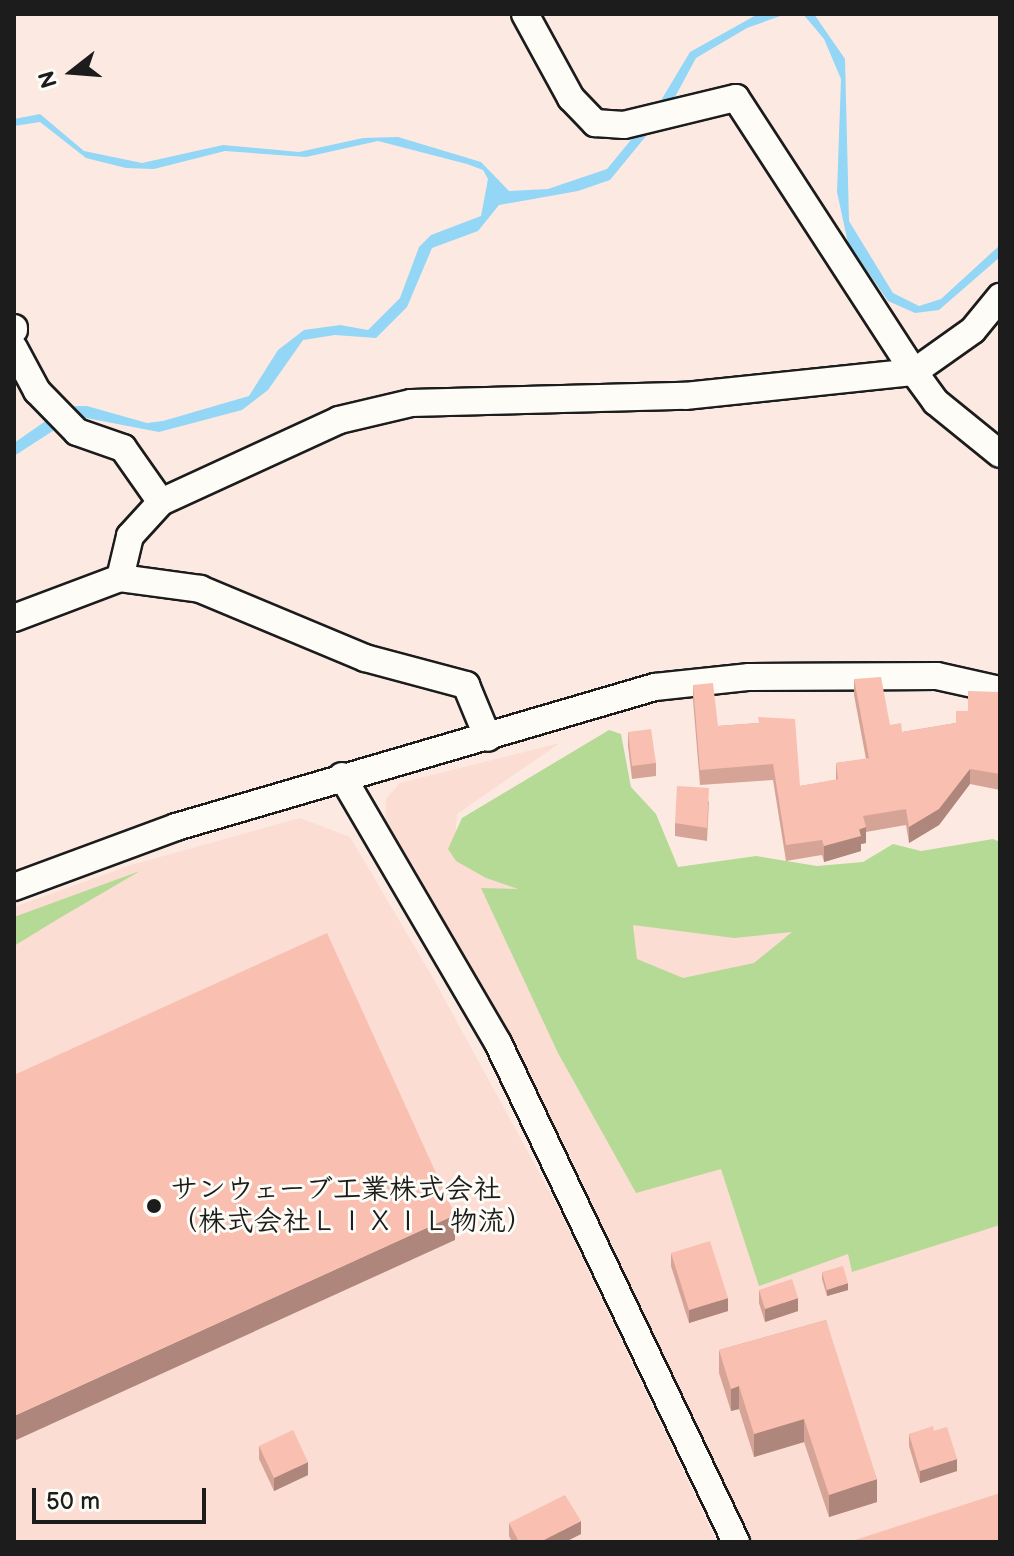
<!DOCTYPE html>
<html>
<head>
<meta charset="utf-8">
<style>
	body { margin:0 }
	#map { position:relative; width:1014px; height:1556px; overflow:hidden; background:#fceae2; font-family:"Balsamiq Sans","Klee One",sans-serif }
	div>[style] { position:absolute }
	.built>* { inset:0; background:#fbddd3 }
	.green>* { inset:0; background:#b5da95 }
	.water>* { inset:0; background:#93d6f5 }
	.roads { filter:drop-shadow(2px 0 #1c1c1c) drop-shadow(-2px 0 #1c1c1c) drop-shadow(0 2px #1c1c1c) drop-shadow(0 -2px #1c1c1c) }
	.minor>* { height:26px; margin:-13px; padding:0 13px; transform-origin:13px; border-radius:13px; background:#fdfcf7 }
	.wall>* { inset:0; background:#d6a497 }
	.shaded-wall>* { inset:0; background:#ae867b }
	.building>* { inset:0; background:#f9bfb0 }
	.dots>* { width:22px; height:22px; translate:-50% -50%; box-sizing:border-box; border:4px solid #fdfcf7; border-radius:50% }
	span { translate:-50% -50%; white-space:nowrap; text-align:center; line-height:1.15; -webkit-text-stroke:6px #fdfcf7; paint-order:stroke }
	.poi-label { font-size:28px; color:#1c1c1c; font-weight:700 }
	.left { translate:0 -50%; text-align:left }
	.frame { position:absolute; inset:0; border:16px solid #1c1c1c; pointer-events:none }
	.north { position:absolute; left:32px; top:32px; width:80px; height:80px; -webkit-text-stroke:6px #fdfcf7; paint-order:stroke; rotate:253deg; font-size:22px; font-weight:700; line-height:32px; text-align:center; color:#1c1c1c }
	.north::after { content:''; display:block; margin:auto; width:28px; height:36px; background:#1c1c1c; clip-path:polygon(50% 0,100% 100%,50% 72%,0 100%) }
	.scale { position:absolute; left:32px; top:1488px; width:174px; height:36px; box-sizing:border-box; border:4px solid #1c1c1c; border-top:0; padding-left:10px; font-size:24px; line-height:28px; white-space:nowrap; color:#1c1c1c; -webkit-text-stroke:6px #fdfcf7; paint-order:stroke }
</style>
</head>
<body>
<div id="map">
	<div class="built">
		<div style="clip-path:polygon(560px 743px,457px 814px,455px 840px,603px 907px,1000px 867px,1000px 1542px,750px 1542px,564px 1143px,385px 831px,386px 799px,400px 783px)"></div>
		<div style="clip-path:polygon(300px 818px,350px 837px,432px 976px,559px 1209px,717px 1542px,14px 1542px,14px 907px,131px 865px)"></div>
	</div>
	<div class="green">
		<div style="clip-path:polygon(evenodd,609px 730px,621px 734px,631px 787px,656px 814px,678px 867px,756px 856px,817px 866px,863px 862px,893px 844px,921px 851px,993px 839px,1000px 842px,1000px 1225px,852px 1272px,848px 1254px,759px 1286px,721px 1169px,636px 1193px,558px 1053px,481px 888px,518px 889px,486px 878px,456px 861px,448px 849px,462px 818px,609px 730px,633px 925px,734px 938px,792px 932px,754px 963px,683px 978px,637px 959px,633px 925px)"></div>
		<div style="clip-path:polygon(140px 871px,58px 919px,14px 946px,14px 917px)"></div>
	</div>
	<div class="water">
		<div style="clip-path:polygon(758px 14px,786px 14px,747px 28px,696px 58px,669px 108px,610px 180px,578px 191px,499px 205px,478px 231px,432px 248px,407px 307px,376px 338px,335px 335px,303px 340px,268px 390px,242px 410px,159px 432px,76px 416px,14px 456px,14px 443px,67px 406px,87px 406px,147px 423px,163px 421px,249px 396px,278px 350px,304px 330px,340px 325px,368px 330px,400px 298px,419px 247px,431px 235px,481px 216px,488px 179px,483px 170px,467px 164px,378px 141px,306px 157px,225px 151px,154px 169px,126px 168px,86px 158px,40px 122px,14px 126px,14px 119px,40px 114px,84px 151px,142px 163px,223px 145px,299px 152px,363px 138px,398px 137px,481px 162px,509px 191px,548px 189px,607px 169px,654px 112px,690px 52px)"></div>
		<div style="clip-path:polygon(803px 14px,814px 14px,845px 59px,849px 221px,893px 293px,919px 306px,941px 299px,1000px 245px,1000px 257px,939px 310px,915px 313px,888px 301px,848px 243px,837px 192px,841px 79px,824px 39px)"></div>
	</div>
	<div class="roads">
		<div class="minor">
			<div style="left:525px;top:14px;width:96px;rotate:61.3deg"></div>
			<div style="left:571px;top:98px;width:35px;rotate:46deg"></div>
			<div style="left:595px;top:123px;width:29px;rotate:4deg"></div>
			<div style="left:624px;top:125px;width:115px;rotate:-13.6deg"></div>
			<div style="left:736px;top:98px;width:327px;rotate:57deg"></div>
			<div style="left:914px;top:372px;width:37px;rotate:54deg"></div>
			<div style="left:936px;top:402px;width:82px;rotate:39.1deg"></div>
			<div style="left:14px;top:328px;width:2px;rotate:90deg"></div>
			<div style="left:14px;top:348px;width:49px;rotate:61.9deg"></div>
			<div style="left:37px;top:391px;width:57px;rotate:45.7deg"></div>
			<div style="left:77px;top:432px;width:49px;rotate:19.2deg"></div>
			<div style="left:123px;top:448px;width:66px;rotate:54.9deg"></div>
			<div style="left:120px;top:578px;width:43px;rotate:-76.6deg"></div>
			<div style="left:130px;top:536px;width:46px;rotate:-47.6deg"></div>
			<div style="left:161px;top:502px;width:196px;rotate:-24.7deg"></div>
			<div style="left:339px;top:420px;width:74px;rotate:-13.3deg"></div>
			<div style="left:411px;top:403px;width:274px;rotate:-1.5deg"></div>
			<div style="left:685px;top:396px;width:230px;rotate:-6deg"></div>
			<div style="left:914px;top:372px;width:72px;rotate:-35.4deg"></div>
			<div style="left:973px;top:330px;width:43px;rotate:-50.7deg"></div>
			<div style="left:14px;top:618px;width:113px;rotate:-20.7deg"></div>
			<div style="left:120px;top:578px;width:81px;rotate:7.8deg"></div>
			<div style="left:200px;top:589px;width:179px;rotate:22.7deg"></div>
			<div style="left:365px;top:658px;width:105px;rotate:15deg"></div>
			<div style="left:466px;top:685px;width:57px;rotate:67.5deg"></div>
			<div style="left:342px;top:776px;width:309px;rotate:59.7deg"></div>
			<div style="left:498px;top:1043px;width:553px;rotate:64.5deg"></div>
			<div style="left:14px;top:887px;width:173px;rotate:-20.3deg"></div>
			<div style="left:176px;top:827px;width:499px;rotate:-16.3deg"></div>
			<div style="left:655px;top:687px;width:95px;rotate:-6.1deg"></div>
			<div style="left:749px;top:677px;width:188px;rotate:-0.3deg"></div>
			<div style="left:937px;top:676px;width:65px;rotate:12.5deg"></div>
		</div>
	</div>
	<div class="wall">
		<div style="clip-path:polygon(854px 679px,890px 725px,902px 732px,956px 723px,968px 711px,1000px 692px,1000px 790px,970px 784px,939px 825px,909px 843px,906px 825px,866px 832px,866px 843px,861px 844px,861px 851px,824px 862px,822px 855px,786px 861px,773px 780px,700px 785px,693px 700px,693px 685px,718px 726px,758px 723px,800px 786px,836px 780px,836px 763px,866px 759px,854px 695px)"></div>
		<div style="clip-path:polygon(628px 732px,656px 763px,656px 776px,632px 779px,628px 746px)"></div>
		<div style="clip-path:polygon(709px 801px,707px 841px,675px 836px,675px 823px)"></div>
		<div style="clip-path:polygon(671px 1253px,728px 1311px,689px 1323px,671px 1266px)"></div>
		<div style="clip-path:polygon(822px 1272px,848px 1290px,827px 1296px,822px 1279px)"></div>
		<div style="clip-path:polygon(759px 1290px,798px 1311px,765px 1322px,759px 1303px)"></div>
		<div style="clip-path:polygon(826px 1320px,877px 1502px,829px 1517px,804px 1442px,754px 1457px,739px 1409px,731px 1411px,719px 1373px,719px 1350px)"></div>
		<div style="clip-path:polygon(934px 1431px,957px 1471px,920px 1483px,909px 1446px,909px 1434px)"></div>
		<div style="clip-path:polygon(259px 1446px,308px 1475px,274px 1491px,259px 1459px)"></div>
		<div style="clip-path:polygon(509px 1523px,581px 1534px,565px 1542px,512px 1542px,509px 1536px)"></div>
	</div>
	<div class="shaded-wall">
		<div style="clip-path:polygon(970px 769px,970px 784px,939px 825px,909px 843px,909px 827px)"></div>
		<div style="clip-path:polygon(866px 827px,866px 843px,861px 844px,861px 851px,824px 862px,824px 846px)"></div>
		<div style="clip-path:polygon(455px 1215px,455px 1240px,14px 1441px,14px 1416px)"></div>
		<div style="clip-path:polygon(848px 1283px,848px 1290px,827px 1296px,827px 1290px)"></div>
		<div style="clip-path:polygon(728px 1298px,728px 1311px,689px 1323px,689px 1310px)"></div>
		<div style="clip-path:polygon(798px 1298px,798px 1311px,765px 1322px,765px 1309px)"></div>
		<div style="clip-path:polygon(739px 1386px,739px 1409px,731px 1411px,731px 1389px)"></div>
		<div style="clip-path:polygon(804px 1419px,804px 1442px,754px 1457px,754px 1434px)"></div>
		<div style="clip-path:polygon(957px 1459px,957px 1471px,920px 1483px,920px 1471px)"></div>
		<div style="clip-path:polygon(308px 1462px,308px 1475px,274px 1491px,274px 1478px)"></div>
		<div style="clip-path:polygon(877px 1479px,877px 1502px,829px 1517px,829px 1495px)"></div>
		<div style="clip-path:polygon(581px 1521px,581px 1534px,565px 1542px,540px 1542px)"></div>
	</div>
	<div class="building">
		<div style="clip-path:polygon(881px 677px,890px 725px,901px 723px,902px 732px,956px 723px,956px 711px,968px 711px,968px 691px,1000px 692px,1000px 774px,970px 769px,939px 809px,909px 827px,906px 809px,863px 816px,866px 827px,859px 829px,861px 836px,824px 846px,822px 840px,786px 845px,773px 764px,700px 770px,693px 685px,713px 683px,718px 726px,759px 723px,758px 717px,795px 719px,800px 786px,838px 779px,836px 763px,869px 758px,854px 679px)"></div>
		<div style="clip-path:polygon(651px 729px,656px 763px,632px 766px,628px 732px)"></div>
		<div style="clip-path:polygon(677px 786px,709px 788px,707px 828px,675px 823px)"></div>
		<div style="clip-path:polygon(327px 933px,455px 1215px,14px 1416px,14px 1075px)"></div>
		<div style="clip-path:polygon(710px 1241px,728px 1298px,689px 1310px,671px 1253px)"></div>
		<div style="clip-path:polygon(843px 1266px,848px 1283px,827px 1290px,822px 1272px)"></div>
		<div style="clip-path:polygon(792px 1279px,798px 1298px,765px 1309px,759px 1290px)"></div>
		<div style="clip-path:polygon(826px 1320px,877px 1479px,829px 1495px,804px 1419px,754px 1434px,739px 1386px,731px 1389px,719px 1350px)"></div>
		<div style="clip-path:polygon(933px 1426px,934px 1431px,947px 1427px,957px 1459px,920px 1471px,909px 1434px)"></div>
		<div style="clip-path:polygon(293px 1430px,308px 1462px,274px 1478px,259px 1446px)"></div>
		<div style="clip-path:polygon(1000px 1493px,1000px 1542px,849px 1542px)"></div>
		<div style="clip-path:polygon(565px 1495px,581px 1521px,540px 1542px,519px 1542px,509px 1523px)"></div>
	</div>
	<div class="dots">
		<div style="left:154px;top:1206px;background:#1c1c1c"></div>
	</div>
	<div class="poi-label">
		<span class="left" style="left:170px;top:1206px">サンウェーブ工業株式会社<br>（株式会社ＬＩＸＩＬ物流）</span>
	</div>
	<div class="frame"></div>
	<div class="north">N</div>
	<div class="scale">50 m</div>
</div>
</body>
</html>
